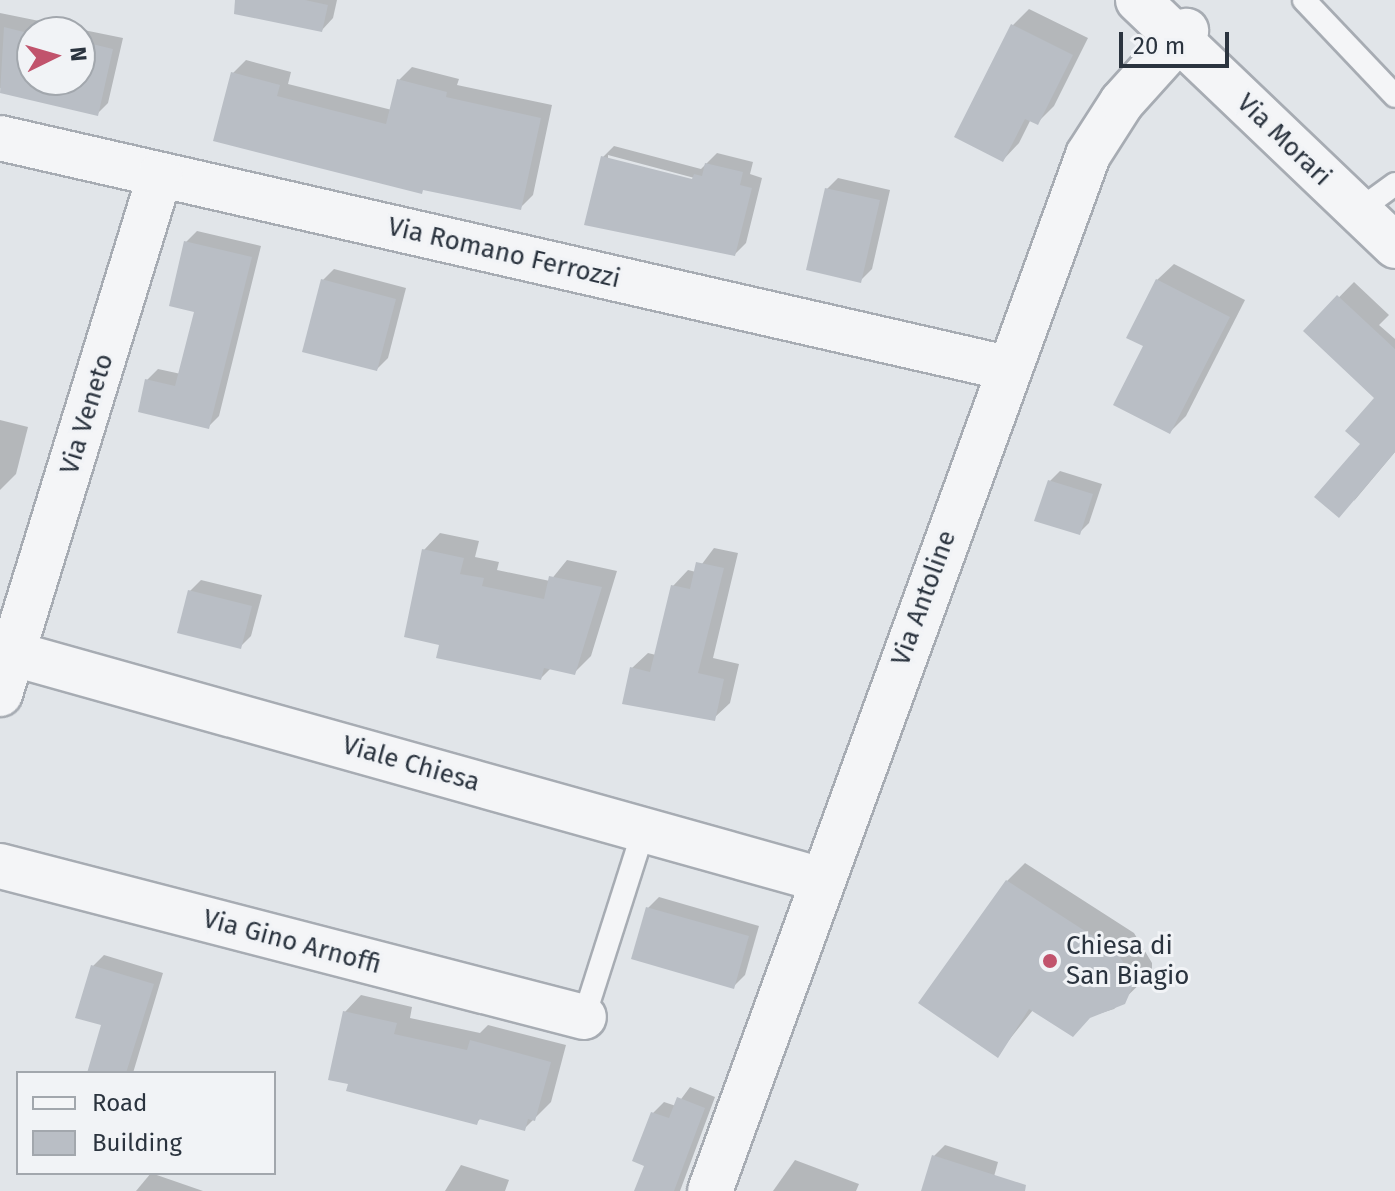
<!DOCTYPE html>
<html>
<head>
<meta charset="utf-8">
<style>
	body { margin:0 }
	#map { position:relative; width:1395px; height:1191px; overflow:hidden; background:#e1e5e9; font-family:"Fira Sans",sans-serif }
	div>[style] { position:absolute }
	.shadow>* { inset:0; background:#0003 }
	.building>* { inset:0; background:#b9bec5 }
	.roads { filter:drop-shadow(2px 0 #a7acb3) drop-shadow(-2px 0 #a7acb3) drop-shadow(0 2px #a7acb3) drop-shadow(0 -2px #a7acb3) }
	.service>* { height:22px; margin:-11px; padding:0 11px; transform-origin:11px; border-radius:11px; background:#f4f5f7 }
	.minor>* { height:44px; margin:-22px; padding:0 22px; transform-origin:22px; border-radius:22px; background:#f4f5f7 }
	.dots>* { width:22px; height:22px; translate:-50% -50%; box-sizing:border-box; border:4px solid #f1f3f6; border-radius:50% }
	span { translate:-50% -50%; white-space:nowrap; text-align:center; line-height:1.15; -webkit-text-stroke:6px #f1f3f6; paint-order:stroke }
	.street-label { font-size:26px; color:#2b343f }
	.poi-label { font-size:26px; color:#2b343f }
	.left { translate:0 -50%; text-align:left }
	.legend { position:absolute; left:16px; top:1071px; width:260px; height:104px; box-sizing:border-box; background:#f1f3f6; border:2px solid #a2a7ad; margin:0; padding:10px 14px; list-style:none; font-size:24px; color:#2b343f }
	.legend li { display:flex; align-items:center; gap:16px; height:40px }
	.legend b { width:40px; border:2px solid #a2a7ad }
	.north { position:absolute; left:16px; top:16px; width:80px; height:80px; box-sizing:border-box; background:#f1f3f6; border:2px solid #a2a7ad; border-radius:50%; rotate:85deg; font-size:22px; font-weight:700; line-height:32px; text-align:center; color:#2b343f }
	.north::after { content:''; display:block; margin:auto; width:28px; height:36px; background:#c1536c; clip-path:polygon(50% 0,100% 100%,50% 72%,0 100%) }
	.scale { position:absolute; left:1119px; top:32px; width:110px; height:36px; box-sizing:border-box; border:4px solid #2b343f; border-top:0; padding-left:10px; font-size:24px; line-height:28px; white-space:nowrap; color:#2b343f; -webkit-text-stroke:6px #f1f3f6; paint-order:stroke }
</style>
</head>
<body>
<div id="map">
	<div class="shadow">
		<div style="clip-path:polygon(245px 0,337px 0,333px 18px,322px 30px)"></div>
		<div style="clip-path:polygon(1029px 9px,1088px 38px,1054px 106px,1038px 122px,1031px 119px,1019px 143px,1003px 160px,1013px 25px)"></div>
		<div style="clip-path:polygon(evenodd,0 13px,123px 38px,108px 103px,97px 114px,0 88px,0 13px,32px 32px,80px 32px,80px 80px,32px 80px,32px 32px)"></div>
		<div style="clip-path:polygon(246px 60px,291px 72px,288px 84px,392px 110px,399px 80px,412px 67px,459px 79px,457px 85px,552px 105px,533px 195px,520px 208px,425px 188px,233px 73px)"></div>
		<div style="clip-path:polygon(evenodd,614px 146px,701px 169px,717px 153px,753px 162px,750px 174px,762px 178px,746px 243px,735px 254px,603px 157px,614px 146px,608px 155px,702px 180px,701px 184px,608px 159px,608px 155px)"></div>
		<div style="clip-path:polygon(838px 178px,890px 190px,872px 269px,861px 280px,827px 189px)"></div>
		<div style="clip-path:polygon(197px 231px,261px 246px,219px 416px,208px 427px,147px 380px,158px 369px,181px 374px,197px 311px,186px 242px)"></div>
		<div style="clip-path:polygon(1174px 264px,1245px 300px,1186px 416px,1170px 432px,1146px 345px,1157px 280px)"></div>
		<div style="clip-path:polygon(334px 269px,406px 288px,388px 358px,377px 369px,323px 280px)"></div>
		<div style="clip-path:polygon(1354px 282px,1389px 315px,1379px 325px,1395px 339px,1395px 452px,1354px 501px,1377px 398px,1306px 331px)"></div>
		<div style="clip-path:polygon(0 420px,28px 427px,16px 474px,0 490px)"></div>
		<div style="clip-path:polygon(1060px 471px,1102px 484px,1089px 523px,1079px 533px,1050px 481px)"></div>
		<div style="clip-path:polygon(440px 533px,479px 541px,475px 557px,499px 562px,497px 570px,550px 581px,567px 560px,617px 571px,591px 656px,574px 673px,551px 668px,541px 678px,441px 643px,424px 550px)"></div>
		<div style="clip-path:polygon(714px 548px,738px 553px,713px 658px,739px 664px,730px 703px,714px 718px,632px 668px,648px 653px,656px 655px,673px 586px,688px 570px,696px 572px)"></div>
		<div style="clip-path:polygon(201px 580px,262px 595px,251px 636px,240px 647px,190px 591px)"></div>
		<div style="clip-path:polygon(1025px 863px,1134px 933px,1152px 963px,1152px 972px,1114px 1009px,1092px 1016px,1033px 1010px,997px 1055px,1007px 881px)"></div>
		<div style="clip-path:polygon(659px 897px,759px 926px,745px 975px,734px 986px,648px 908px)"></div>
		<div style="clip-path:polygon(104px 955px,163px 973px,133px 1073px,89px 1073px,103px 1024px,93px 966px)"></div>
		<div style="clip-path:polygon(361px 995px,412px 1007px,410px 1018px,480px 1033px,488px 1025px,566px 1045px,551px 1102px,524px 1129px,481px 1118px,476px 1123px,345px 1012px)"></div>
		<div style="clip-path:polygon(690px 1087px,715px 1097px,680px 1191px,637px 1191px,647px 1165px,653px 1113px,664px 1102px,676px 1106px)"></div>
		<div style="clip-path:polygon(945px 1145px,998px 1162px,990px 1191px,922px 1191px,934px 1156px)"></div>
		<div style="clip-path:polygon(795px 1160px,859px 1184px,856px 1191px,773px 1191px)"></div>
		<div style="clip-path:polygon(461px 1165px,509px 1180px,505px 1191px,445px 1191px)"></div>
		<div style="clip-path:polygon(151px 1173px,203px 1191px,136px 1191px)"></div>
	</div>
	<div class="building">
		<div style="clip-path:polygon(235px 0,305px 0,328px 5px,322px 32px,234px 14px)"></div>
		<div style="clip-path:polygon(1011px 24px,1073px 55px,1038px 125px,1025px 119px,1003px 162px,954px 137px)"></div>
		<div style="clip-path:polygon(4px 27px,32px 34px,32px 80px,80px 80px,80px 41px,113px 49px,98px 116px,0 93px)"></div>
		<div style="clip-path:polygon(231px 72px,280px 85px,277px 96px,386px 124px,397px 79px,447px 92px,446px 97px,541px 118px,521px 210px,423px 190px,422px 194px,213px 141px)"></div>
		<div style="clip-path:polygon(601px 156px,692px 179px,694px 174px,702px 176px,705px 163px,743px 172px,740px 185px,752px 188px,735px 256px,584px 225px)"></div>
		<div style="clip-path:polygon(825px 188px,880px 200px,861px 283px,806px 270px)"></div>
		<div style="clip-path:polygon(184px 241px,252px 257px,209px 429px,138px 412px,145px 379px,175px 386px,194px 312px,169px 306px)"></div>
		<div style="clip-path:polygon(321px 279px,396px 299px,377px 371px,302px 352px)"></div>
		<div style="clip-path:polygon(1156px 279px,1230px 317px,1170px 434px,1113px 405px,1143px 346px,1126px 338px)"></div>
		<div style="clip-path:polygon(1337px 295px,1395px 349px,1395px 452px,1339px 518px,1314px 497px,1360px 444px,1345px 431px,1374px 398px,1303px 331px)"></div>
		<div style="clip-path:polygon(1048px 480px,1093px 494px,1080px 535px,1034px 521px)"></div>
		<div style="clip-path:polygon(422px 549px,464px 558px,460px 574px,484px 578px,482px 586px,544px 599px,549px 576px,602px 587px,575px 675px,544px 668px,541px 680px,436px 658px,439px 645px,404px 637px)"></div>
		<div style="clip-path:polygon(696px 562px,724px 568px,698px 673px,724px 679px,715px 721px,622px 704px,630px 667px,650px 672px,671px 585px,690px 589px)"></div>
		<div style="clip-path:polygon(188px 590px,252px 606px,241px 649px,177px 633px)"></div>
		<div style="clip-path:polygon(1006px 880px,1116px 951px,1135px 981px,1125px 1004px,1090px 1018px,1073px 1037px,1029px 1009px,998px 1058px,918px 1003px)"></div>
		<div style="clip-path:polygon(646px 907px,749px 936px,734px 989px,631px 959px)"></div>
		<div style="clip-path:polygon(91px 965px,154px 984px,126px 1073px,87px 1073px,101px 1025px,75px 1018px)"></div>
		<div style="clip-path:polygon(343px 1011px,397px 1023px,394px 1034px,467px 1050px,470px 1040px,551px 1062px,535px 1121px,528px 1119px,525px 1131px,479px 1119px,477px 1125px,346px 1091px,348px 1084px,328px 1080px)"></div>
		<div style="clip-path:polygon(677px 1097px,705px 1108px,674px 1191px,634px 1191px,644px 1166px,632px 1161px,651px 1112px,669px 1118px)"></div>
		<div style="clip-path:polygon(932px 1155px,1026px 1185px,1025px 1191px,921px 1191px)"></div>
	</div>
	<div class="roads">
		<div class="service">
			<div style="left:1304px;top:0;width:132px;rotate:46.5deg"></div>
			<div style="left:1358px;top:211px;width:46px;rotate:-36.1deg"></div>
			<div style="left:584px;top:1017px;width:197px;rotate:-72.3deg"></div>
		</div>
		<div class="minor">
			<div style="left:1138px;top:0;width:356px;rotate:43.7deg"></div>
			<div style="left:0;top:138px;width:1033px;rotate:12.87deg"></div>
			<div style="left:0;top:650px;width:854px;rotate:15.63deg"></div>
			<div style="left:0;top:694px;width:543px;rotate:-72.87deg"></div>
			<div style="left:0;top:866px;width:603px;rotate:14.5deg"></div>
			<div style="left:710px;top:1191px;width:1103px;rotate:-69.95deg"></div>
			<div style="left:1088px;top:155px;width:63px;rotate:-57.3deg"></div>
			<div style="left:1122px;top:102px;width:96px;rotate:-48deg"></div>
		</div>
	</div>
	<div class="dots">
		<div style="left:1050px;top:961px;background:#c1536c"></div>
	</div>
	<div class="street-label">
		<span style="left:1284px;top:140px;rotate:44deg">Via Morari</span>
		<span style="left:504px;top:253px;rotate:13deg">Via Romano Ferrozzi</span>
		<span style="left:87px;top:414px;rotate:-73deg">Via Veneto</span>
		<span style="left:924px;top:598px;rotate:-70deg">Via Antoline</span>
		<span style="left:411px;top:764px;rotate:16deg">Viale Chiesa</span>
		<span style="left:292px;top:942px;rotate:15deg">Via Gino Arnoffi</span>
	</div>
	<div class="poi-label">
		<span class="left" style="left:1066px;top:961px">Chiesa di<br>San Biagio</span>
	</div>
	<ul class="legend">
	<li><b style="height:10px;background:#f4f5f7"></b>Road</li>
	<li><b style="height:22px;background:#b9bec5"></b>Building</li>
	</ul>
	<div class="north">N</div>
	<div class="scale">20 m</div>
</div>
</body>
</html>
